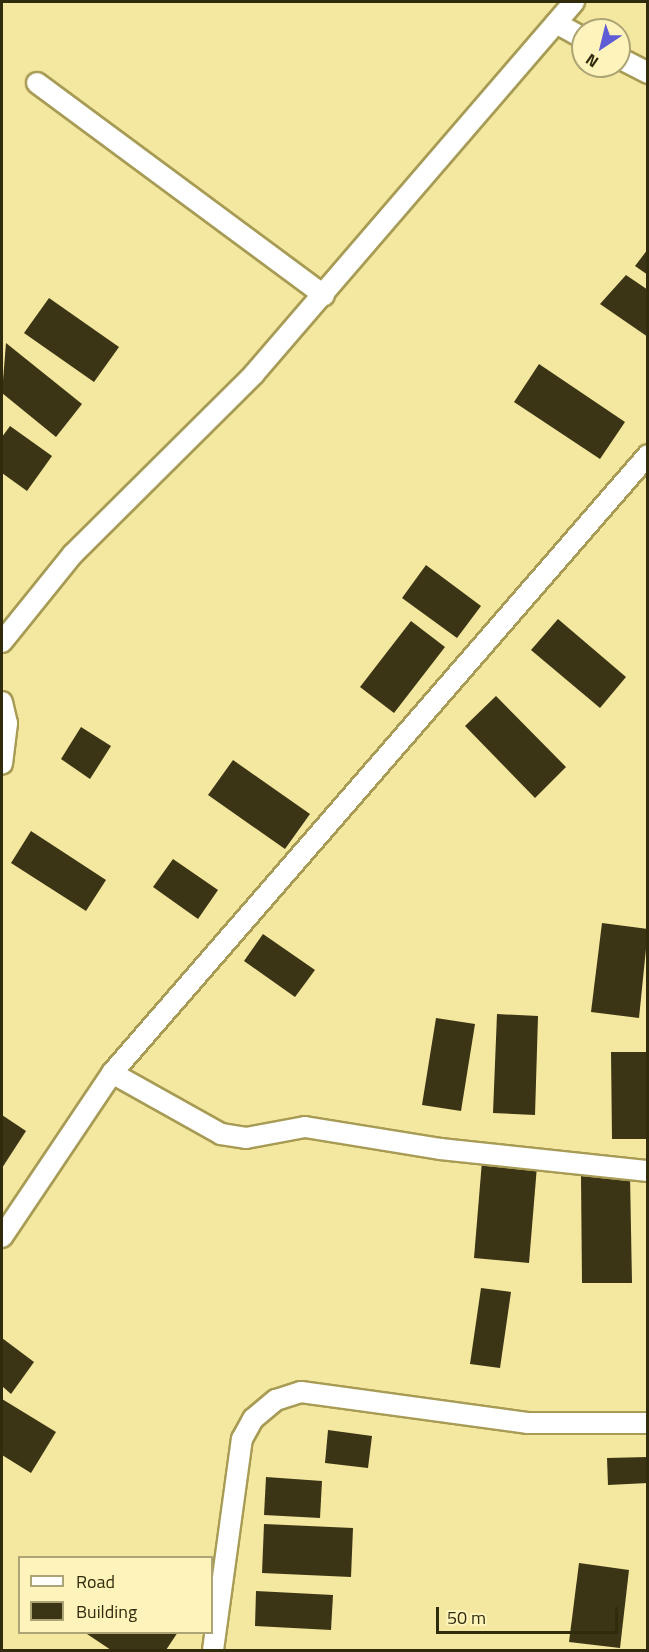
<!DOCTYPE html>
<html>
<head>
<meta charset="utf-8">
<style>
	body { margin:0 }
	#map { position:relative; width:649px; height:1652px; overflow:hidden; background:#f4e79f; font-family:"Titillium Web",sans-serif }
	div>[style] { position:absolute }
	.building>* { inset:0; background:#3b3516 }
	.roads { filter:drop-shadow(2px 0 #a79b55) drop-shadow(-2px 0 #a79b55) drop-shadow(0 2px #a79b55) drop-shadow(0 -2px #a79b55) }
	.street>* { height:20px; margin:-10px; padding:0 10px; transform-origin:10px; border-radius:10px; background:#fff }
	span { translate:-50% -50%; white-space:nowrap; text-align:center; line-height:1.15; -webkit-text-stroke:6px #fef4bb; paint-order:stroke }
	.frame { position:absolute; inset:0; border:3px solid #302b0d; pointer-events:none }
	.legend { position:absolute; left:18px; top:1556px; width:195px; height:78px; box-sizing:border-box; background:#fef4bb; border:2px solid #aca475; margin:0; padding:8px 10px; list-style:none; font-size:18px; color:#302b0d }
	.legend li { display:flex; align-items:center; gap:12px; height:30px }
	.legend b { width:30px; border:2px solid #aca475 }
	.north { position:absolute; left:571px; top:18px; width:60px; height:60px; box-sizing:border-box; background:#fef4bb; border:2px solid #aca475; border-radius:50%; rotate:215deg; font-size:16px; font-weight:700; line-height:24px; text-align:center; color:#302b0d }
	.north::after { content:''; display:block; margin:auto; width:21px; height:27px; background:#5e5dd5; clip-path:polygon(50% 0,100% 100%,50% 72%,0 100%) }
	.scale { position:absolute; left:436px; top:1607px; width:182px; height:27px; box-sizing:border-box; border:3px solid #302b0d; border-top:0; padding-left:8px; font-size:18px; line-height:21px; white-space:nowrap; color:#302b0d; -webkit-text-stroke:4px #fef4bb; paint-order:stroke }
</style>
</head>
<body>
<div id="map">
	<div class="building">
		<div style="clip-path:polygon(648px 249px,648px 275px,635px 266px)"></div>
		<div style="clip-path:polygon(626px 275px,648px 290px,648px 337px,600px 304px)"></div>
		<div style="clip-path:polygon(49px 298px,119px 347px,94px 382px,24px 333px)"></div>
		<div style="clip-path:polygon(6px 343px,82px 404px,56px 437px,2px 393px)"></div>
		<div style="clip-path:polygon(539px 364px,625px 422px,600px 459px,514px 402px)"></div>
		<div style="clip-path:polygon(10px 426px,52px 456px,27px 491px,2px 473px,2px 437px)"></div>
		<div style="clip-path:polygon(426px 565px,481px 606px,457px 638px,402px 598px)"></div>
		<div style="clip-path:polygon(558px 619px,626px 677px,600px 708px,531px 650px)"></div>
		<div style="clip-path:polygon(411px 621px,445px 647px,394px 713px,360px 687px)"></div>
		<div style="clip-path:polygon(496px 696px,566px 767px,535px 798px,465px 726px)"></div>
		<div style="clip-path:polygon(81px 727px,111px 746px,90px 779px,61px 759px)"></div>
		<div style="clip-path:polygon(233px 760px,310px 814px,285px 849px,208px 795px)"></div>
		<div style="clip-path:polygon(31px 831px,106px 880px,86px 911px,11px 863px)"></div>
		<div style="clip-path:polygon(173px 859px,218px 890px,198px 919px,153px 887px)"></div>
		<div style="clip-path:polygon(602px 923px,648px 929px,639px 1018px,591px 1012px)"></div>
		<div style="clip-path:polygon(263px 934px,315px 970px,295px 997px,244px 961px)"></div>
		<div style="clip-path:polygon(497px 1014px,538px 1016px,535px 1115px,493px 1113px)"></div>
		<div style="clip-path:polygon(436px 1018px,475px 1024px,461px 1111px,422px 1105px)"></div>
		<div style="clip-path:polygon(611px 1052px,648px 1052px,648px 1139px,612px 1139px)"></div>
		<div style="clip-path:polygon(2px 1115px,26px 1131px,2px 1168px)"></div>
		<div style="clip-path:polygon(482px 1161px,537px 1166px,529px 1263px,474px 1258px)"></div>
		<div style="clip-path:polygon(630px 1175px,632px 1283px,582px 1283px,581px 1176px)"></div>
		<div style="clip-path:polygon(481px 1288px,511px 1292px,500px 1368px,470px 1364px)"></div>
		<div style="clip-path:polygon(2px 1338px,34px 1362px,11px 1394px,2px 1386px)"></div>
		<div style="clip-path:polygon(2px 1399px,56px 1432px,31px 1473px,2px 1455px)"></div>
		<div style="clip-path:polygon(328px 1430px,372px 1436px,368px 1468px,325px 1463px)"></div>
		<div style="clip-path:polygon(648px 1457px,648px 1483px,608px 1485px,607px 1458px)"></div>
		<div style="clip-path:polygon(266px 1477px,322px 1481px,320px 1518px,264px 1515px)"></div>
		<div style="clip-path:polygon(264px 1524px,353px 1528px,351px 1577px,262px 1573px)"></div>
		<div style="clip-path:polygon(579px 1563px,629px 1570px,620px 1648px,569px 1642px)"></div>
		<div style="clip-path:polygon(256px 1591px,333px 1595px,331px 1630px,255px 1626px)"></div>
		<div style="clip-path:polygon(84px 1632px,178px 1632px,166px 1650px,111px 1650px)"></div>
	</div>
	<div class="roads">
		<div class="street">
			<div style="left:556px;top:23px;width:31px;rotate:29deg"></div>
			<div style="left:619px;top:58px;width:33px;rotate:27deg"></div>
			<div style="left:37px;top:83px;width:357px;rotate:36.5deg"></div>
			<div style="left:2px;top:642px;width:113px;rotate:-51.1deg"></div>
			<div style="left:73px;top:554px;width:255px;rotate:-44.8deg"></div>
			<div style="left:254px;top:374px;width:491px;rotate:-49.3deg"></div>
			<div style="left:2px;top:702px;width:22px;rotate:77deg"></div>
			<div style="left:7px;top:723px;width:41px;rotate:97deg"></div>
			<div style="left:112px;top:1073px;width:125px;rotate:29.2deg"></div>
			<div style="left:221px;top:1134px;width:25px;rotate:9deg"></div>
			<div style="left:246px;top:1138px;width:60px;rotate:-10.6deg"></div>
			<div style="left:305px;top:1127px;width:138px;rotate:9.2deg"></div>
			<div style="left:441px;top:1149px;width:208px;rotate:6.1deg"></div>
			<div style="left:2px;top:1237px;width:197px;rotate:-56.1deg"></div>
			<div style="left:112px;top:1073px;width:818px;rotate:-49.06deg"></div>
			<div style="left:213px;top:1650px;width:213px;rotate:-82.2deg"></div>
			<div style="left:242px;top:1439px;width:23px;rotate:-61deg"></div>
			<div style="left:253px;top:1419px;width:30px;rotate:-40deg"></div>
			<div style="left:276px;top:1400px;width:26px;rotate:-18deg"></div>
			<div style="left:301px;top:1392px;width:228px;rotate:7.8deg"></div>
			<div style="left:527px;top:1423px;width:121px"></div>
		</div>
	</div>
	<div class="frame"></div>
	<ul class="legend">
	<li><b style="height:8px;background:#fff"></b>Road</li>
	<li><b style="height:16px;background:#3b3516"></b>Building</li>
	</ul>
	<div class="north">N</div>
	<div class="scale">50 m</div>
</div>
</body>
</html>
